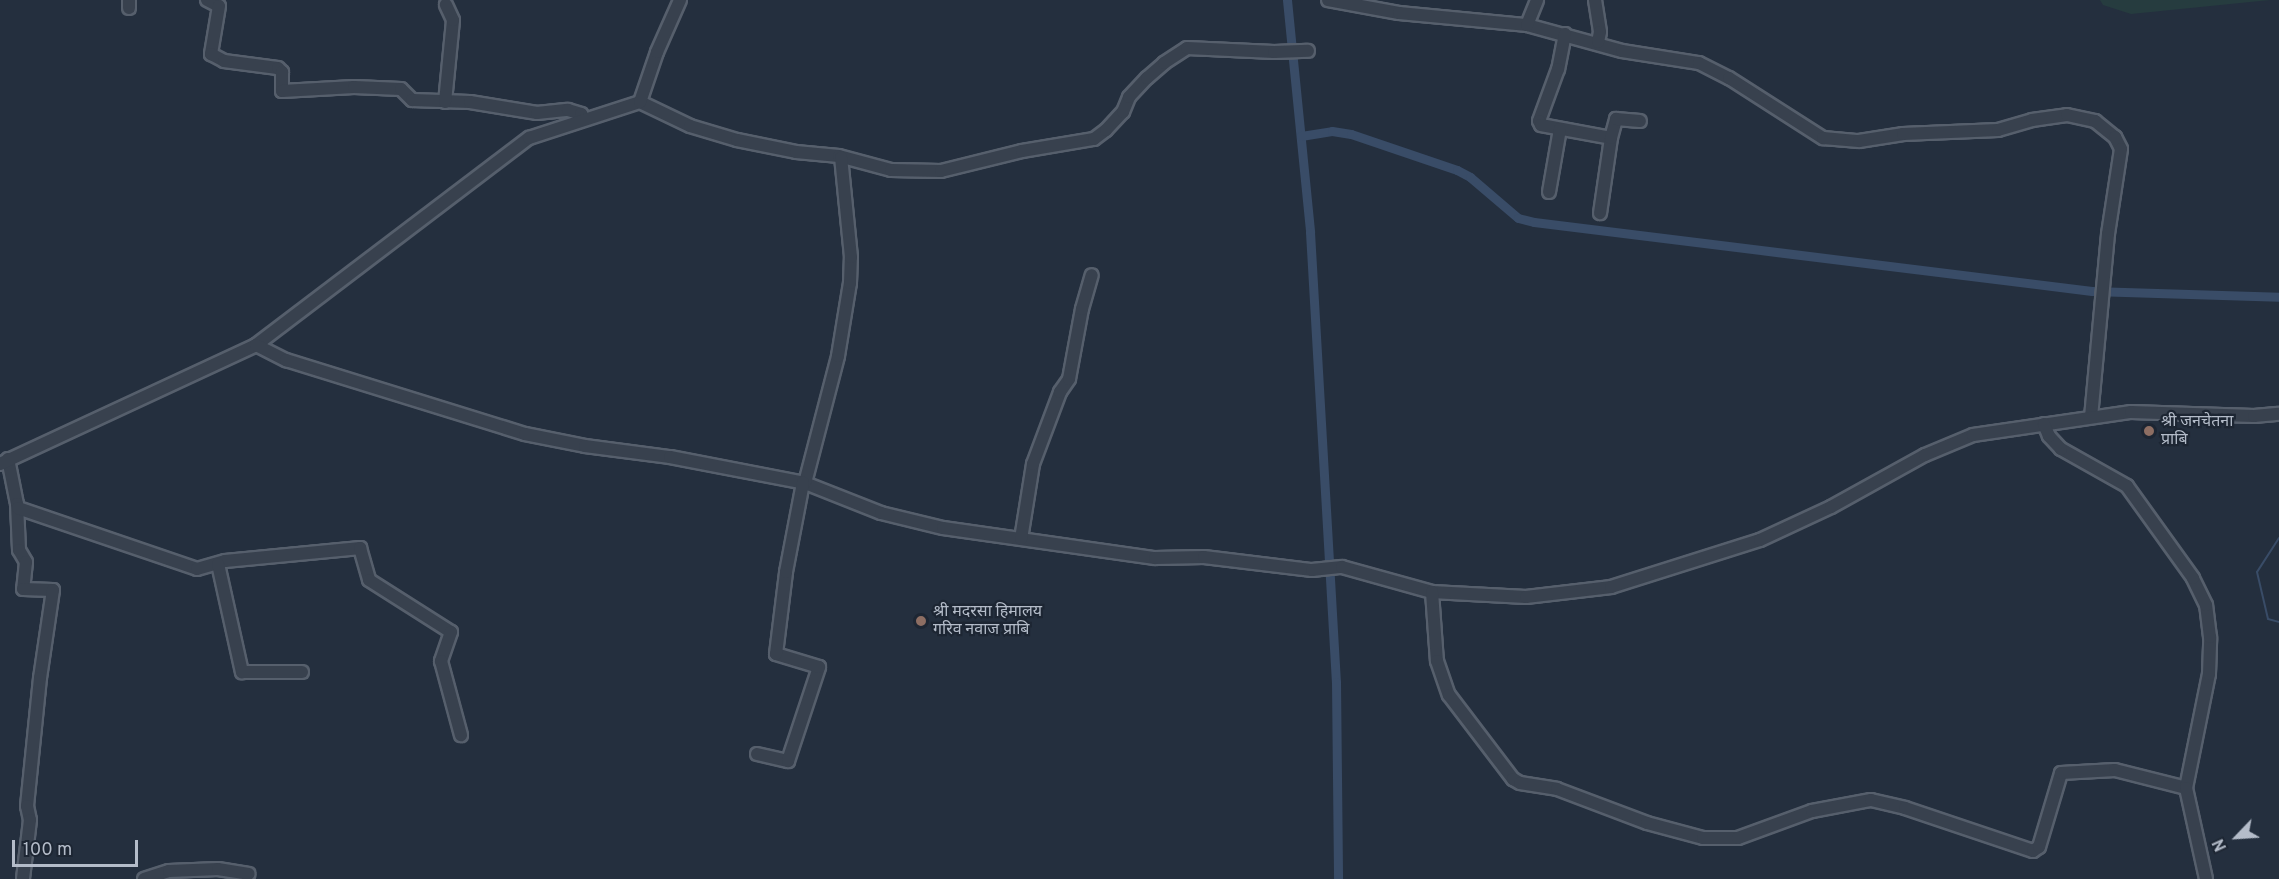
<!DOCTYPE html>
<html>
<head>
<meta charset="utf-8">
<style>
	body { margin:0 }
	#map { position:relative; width:2279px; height:879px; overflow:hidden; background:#242f3e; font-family:Overpass,"Noto Sans Devanagari",sans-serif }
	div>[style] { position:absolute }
	.green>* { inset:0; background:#263c3f }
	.stream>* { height:2px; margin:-1px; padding:0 1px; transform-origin:1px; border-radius:1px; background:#394c67 }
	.canal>* { height:9px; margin:-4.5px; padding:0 4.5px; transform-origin:4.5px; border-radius:4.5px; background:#394c67 }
	.roads { filter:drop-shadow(2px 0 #565f6c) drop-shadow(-2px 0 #565f6c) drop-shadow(0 2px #565f6c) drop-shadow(0 -2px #565f6c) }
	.minor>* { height:12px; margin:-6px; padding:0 6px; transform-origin:6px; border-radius:6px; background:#38414e }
	.dots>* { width:16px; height:16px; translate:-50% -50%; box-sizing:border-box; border:3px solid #1d2633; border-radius:50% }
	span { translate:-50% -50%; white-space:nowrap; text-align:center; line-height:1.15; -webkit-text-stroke:4.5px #1d2633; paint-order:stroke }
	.poi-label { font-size:16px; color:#b4bcc9 }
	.left { translate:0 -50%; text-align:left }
	.north { position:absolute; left:2207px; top:807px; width:60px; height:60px; -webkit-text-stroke:4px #1d2633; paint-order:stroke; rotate:245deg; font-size:16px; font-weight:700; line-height:24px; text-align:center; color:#b4bcc9 }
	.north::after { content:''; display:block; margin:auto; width:21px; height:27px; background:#b4bcc9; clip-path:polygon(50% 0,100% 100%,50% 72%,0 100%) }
	.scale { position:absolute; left:12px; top:840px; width:126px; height:27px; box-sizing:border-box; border:3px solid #b4bcc9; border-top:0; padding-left:8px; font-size:18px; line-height:21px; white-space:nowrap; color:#b4bcc9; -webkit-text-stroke:4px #1d2633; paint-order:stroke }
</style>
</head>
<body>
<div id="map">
	<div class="green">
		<div style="clip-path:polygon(2100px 0,2270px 0,2131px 14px,2103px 5px)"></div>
	</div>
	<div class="stream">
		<div style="left:2279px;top:538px;width:40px;rotate:122.9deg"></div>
		<div style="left:2257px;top:572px;width:48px;rotate:76.8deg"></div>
		<div style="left:2268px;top:619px;width:11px;rotate:15deg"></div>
	</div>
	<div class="canal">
		<div style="left:1287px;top:0;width:233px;rotate:84.3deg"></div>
		<div style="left:1310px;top:232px;width:451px;rotate:86.7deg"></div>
		<div style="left:1336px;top:682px;width:197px;rotate:89.4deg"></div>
		<div style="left:1301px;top:136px;width:31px;rotate:-9deg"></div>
		<div style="left:1332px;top:131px;width:19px;rotate:9deg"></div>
		<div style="left:1351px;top:134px;width:112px;rotate:18.8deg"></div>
		<div style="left:1457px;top:170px;width:15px;rotate:28deg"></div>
		<div style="left:1470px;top:177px;width:63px;rotate:40.5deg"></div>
		<div style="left:1518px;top:218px;width:16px;rotate:14deg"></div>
		<div style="left:1534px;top:222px;width:562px;rotate:7.05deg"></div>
		<div style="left:2092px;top:291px;width:187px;rotate:1.8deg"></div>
	</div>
	<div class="roads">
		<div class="minor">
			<div style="left:207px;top:0;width:13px;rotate:27deg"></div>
			<div style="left:219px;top:6px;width:49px;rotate:99.5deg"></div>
			<div style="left:211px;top:54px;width:15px;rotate:28deg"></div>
			<div style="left:224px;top:61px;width:54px;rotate:7.4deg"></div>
			<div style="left:278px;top:68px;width:6px;rotate:45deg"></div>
			<div style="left:282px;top:72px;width:19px;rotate:90deg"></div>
			<div style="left:282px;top:91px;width:72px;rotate:-3.2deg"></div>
			<div style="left:354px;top:87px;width:47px;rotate:2.4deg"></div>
			<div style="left:401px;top:89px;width:16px;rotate:45deg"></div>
			<div style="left:412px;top:100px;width:58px;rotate:2deg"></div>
			<div style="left:470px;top:102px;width:68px;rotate:9.3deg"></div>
			<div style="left:537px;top:113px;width:31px;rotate:-6deg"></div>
			<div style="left:568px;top:110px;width:14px;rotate:17deg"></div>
			<div style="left:581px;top:114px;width:6px;rotate:59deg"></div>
			<div style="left:1328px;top:0;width:72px;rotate:10.4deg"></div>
			<div style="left:1399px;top:13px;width:129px;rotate:5.4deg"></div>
			<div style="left:1527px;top:25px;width:98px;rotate:15.3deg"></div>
			<div style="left:1622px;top:51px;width:78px;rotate:8.9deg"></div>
			<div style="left:1699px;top:63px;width:34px;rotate:27deg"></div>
			<div style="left:1729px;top:78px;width:112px;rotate:32.6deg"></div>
			<div style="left:1823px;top:138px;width:36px;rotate:5deg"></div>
			<div style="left:1859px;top:141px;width:45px;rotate:-9deg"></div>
			<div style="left:1903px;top:134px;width:95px;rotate:-2.4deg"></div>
			<div style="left:1998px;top:130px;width:35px;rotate:-16deg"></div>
			<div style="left:2032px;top:120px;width:35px;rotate:-8deg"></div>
			<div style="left:2067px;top:115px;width:29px;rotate:12deg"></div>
			<div style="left:2095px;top:121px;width:26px;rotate:39deg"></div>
			<div style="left:2115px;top:137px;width:13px;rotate:63deg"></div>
			<div style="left:2121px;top:149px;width:86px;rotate:98.7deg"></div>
			<div style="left:2108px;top:234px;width:183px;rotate:95.3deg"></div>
			<div style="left:1595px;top:0;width:32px;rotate:81deg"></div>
			<div style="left:1600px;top:32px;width:10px;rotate:101deg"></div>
			<div style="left:129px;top:8px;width:8px;rotate:-90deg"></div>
			<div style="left:1527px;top:25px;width:27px;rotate:-68deg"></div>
			<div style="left:1565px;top:34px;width:36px;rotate:101deg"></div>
			<div style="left:1558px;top:69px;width:55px;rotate:110.1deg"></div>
			<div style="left:1539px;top:121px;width:4px;rotate:63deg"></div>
			<div style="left:1541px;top:125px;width:71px;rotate:10.5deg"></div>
			<div style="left:1611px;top:138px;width:76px;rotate:98.3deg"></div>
			<div style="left:445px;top:102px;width:82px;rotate:-84.4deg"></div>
			<div style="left:453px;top:20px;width:17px;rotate:-115deg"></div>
			<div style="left:640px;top:102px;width:55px;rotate:25.6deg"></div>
			<div style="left:690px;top:126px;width:49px;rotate:16.6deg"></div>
			<div style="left:737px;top:140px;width:60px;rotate:11.5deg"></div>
			<div style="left:796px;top:152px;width:43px;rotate:5.3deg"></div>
			<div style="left:839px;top:156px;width:54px;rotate:15.1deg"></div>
			<div style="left:891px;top:170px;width:50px;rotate:1.1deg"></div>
			<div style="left:941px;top:171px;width:83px;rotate:-13.9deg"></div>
			<div style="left:1022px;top:151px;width:73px;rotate:-9.5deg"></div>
			<div style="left:1094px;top:139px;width:15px;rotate:-37deg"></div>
			<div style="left:1106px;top:130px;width:25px;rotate:-47deg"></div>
			<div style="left:1123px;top:112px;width:16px;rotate:-68deg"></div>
			<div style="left:1129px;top:97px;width:26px;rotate:-47deg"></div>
			<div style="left:1147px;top:78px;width:23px;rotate:-41deg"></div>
			<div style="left:1164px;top:63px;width:27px;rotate:-33deg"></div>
			<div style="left:1187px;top:48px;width:87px;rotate:2.6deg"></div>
			<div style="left:1274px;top:52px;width:34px;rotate:-2deg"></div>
			<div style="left:1611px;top:138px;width:20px;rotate:-75deg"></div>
			<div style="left:1616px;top:119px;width:24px;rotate:5deg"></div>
			<div style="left:1549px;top:192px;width:64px;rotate:-80.1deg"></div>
			<div style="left:256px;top:345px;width:343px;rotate:-37.2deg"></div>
			<div style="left:529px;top:138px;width:117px;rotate:-18deg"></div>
			<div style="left:640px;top:102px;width:53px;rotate:-71.2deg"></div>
			<div style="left:657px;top:52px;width:57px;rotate:-66.1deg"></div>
			<div style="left:8px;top:459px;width:46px;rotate:78.7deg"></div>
			<div style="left:17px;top:504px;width:46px;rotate:87.5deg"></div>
			<div style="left:19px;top:550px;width:14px;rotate:60deg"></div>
			<div style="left:26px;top:562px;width:27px;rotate:96deg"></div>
			<div style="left:23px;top:589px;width:30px;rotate:2deg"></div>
			<div style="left:53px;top:590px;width:89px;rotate:98.4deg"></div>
			<div style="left:40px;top:678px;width:129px;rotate:95.8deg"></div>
			<div style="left:27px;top:806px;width:14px;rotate:78deg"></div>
			<div style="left:30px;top:820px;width:59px;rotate:96.8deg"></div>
			<div style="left:0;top:464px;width:282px;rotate:-24.9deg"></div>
			<div style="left:256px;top:345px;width:34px;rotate:27deg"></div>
			<div style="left:286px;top:360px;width:250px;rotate:17.2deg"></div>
			<div style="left:525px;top:434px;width:61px;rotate:11.3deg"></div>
			<div style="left:585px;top:446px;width:86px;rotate:7.4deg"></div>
			<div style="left:670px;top:457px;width:137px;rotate:10.9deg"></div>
			<div style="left:805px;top:483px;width:82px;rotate:21.5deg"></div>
			<div style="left:881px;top:513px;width:64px;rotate:13.6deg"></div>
			<div style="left:943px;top:528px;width:214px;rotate:8.1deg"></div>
			<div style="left:1155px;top:558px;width:49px;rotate:-1.2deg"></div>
			<div style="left:1204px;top:557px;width:109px;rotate:6.9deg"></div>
			<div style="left:1312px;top:570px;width:30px;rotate:-6deg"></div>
			<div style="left:1342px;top:567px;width:93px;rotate:15.5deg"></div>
			<div style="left:1432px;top:592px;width:94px;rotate:3deg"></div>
			<div style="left:1526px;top:597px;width:86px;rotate:-6.7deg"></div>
			<div style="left:1611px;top:587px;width:156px;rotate:-17.5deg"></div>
			<div style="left:1760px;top:540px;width:78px;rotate:-24.9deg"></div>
			<div style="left:1831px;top:507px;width:107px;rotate:-29deg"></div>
			<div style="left:1925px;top:455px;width:52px;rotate:-22.6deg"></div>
			<div style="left:1973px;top:435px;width:160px;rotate:-8.3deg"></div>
			<div style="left:2131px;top:412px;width:123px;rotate:1.9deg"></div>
			<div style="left:2254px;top:416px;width:25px;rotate:-5deg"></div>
			<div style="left:805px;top:483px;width:131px;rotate:-75.4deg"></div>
			<div style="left:838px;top:356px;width:74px;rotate:-80.7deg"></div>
			<div style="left:850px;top:283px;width:26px;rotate:-88deg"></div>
			<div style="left:851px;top:257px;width:100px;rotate:-95.7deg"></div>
			<div style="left:18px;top:508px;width:189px;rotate:18.8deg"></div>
			<div style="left:197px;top:569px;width:29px;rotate:-16deg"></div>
			<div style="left:225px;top:561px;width:136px;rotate:-5.5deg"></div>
			<div style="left:360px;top:548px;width:33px;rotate:74deg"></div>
			<div style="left:369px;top:580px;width:97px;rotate:32.4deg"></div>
			<div style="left:451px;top:632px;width:31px;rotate:109deg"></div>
			<div style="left:441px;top:661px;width:77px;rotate:74.9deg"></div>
			<div style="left:1021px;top:539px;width:76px;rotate:-80.9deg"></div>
			<div style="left:1033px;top:464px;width:77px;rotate:-69.4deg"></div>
			<div style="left:1060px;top:392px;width:16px;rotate:-55deg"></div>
			<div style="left:1069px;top:379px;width:71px;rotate:-79.5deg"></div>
			<div style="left:1082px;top:309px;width:35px;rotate:-74deg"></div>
			<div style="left:218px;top:564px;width:111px;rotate:77.5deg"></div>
			<div style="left:242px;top:672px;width:60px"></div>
			<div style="left:1432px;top:592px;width:69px;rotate:85.9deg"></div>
			<div style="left:1437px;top:661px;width:36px;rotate:71deg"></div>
			<div style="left:1449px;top:695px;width:106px;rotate:52.7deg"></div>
			<div style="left:1513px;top:779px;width:8px;rotate:30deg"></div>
			<div style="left:1520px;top:783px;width:37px;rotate:9deg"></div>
			<div style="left:1557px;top:789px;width:96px;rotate:20.7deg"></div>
			<div style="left:1647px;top:823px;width:58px;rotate:15deg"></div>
			<div style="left:1703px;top:838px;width:35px"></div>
			<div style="left:1738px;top:838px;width:79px;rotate:-20deg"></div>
			<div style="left:1812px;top:811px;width:60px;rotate:-10.6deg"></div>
			<div style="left:1871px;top:800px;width:35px;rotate:13deg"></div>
			<div style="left:1905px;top:808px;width:135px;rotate:18.6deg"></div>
			<div style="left:2033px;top:851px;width:7px;rotate:-34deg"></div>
			<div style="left:2039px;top:847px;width:77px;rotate:-73.4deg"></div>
			<div style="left:2061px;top:773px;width:54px;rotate:-3.2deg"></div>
			<div style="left:2115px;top:770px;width:73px;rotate:14.2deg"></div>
			<div style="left:2186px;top:788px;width:116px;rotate:-78.6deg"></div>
			<div style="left:2209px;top:674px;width:37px;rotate:-88deg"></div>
			<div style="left:2210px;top:637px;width:32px;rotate:-97deg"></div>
			<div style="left:2206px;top:605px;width:30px;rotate:-116deg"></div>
			<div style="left:2193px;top:578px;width:113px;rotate:-125.7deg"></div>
			<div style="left:2127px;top:486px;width:76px;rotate:-150.7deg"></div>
			<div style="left:2061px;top:449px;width:18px;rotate:-133deg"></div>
			<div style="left:2049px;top:436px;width:13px;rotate:-113deg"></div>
			<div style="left:757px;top:754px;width:32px;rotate:13deg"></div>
			<div style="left:788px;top:761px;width:99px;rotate:-71.7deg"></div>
			<div style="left:819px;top:667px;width:45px;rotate:-163.2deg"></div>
			<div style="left:776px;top:654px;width:83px;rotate:-83deg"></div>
			<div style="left:786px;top:572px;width:91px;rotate:-79.2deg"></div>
			<div style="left:2186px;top:788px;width:93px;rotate:77.6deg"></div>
			<div style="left:144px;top:879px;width:26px;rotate:-18deg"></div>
			<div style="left:169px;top:871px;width:49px;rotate:-2.3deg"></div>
			<div style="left:218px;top:869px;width:31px;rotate:9deg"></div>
		</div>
	</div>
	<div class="dots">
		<div style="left:2149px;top:431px;background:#8d6e63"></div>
		<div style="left:921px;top:621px;background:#8d6e63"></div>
	</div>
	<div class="poi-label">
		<span class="left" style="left:2161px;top:431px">श्री जनचेतना<br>प्राबि</span>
		<span class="left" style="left:933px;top:621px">श्री मदरसा हिमालय<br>गरिव नवाज प्राबि</span>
	</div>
	<div class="north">N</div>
	<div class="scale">100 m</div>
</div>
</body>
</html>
